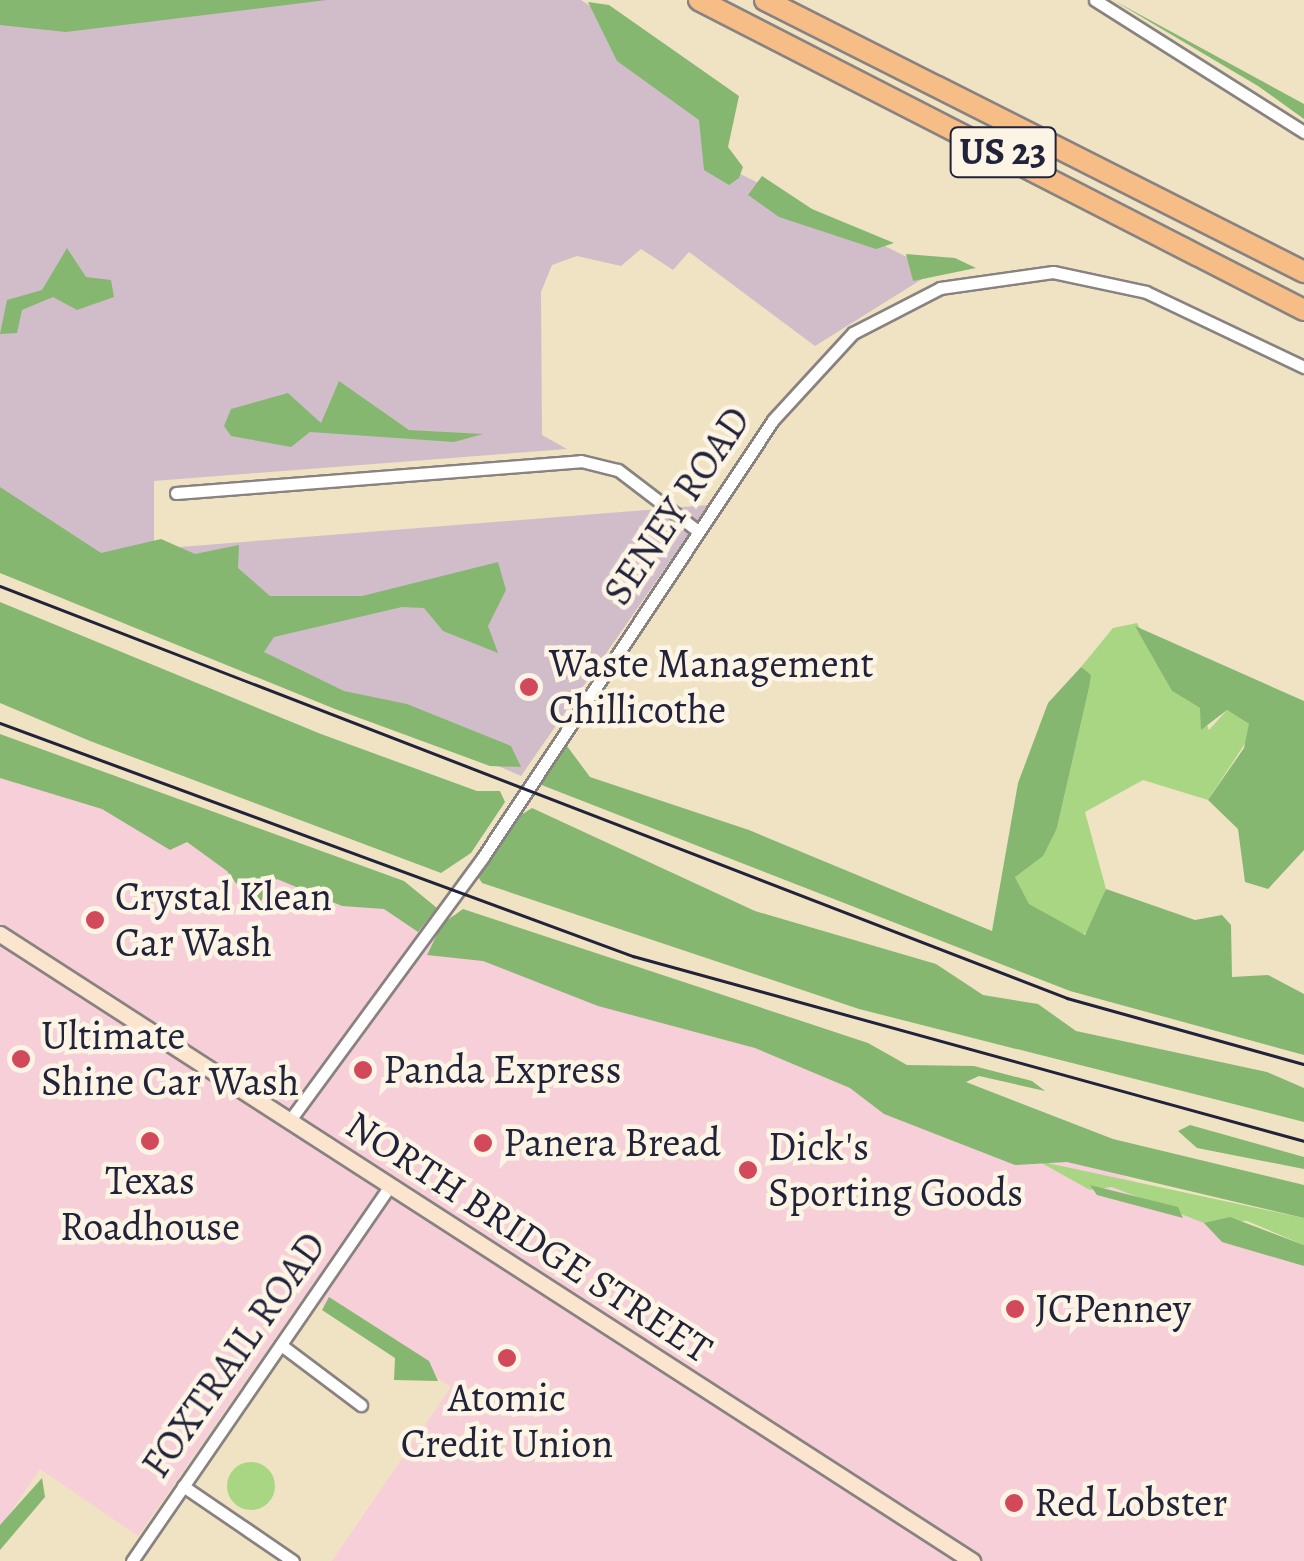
<!DOCTYPE html>
<html>
<head>
<meta charset="utf-8">
<style>
	body { margin:0 }
	#map { position:relative; width:1304px; height:1561px; overflow:hidden; background:#efe3c4; font-family:Alegreya,serif }
	div>[style] { position:absolute }
	.built>* { inset:0; background:#f6cfd8 }
	.industrial>* { inset:0; background:#d1bdca }
	.green>* { inset:0; background:#a9d683 }
	.round { border-radius:50% }
	.forest>* { inset:0; background:#86b771 }
	.roads { filter:drop-shadow(2px 0 #888280) drop-shadow(-2px 0 #888280) drop-shadow(0 2px #888280) drop-shadow(0 -2px #888280) }
	.minor>* { height:11px; margin:-5.5px; padding:0 5.5px; transform-origin:5.5px; border-radius:5.5px; background:#fff }
	.secondary>* { height:15px; margin:-7.5px; padding:0 7.5px; transform-origin:7.5px; border-radius:7.5px; background:#fbe5cf }
	.motorway>* { height:20px; margin:-10px; padding:0 10px; transform-origin:10px; border-radius:10px; background:#f6be86 }
	.rail>* { height:2.5px; margin:-1.25px; padding:0 1.25px; transform-origin:1.25px; border-radius:1.25px; background:#22223b }
	.dots>* { width:28px; height:28px; translate:-50% -50%; box-sizing:border-box; border:5px solid #fcf5e5; border-radius:50% }
	span { translate:-50% -50%; white-space:nowrap; text-align:center; line-height:1.15; -webkit-text-stroke:9px #fcf5e5; paint-order:stroke }
	.shield-label span { padding:2px 8px; background:#fcf5e5; border:2px solid; border-radius:8px; -webkit-text-stroke-width:0 }
	.shield-label { font-size:38px; color:#22223b; font-weight:700 }
	.street-label { font-size:40px; color:#22223b }
	.poi-label { font-size:40px; color:#22223b }
	.left { translate:0 -50%; text-align:left }
</style>
</head>
<body>
<div id="map">
	<div class="built">
		<div style="clip-path:polygon(0 744px,1031px 1133px,1304px 1260px,1304px 1561px,332px 1561px,451px 1387px,306px 1294px,138px 1536px,40px 1469px,0 1528px)"></div>
	</div>
	<div class="industrial">
		<div style="clip-path:polygon(0 0,581px 0,730px 98px,706px 157px,935px 271px,815px 346px,689px 252px,673px 270px,641px 249px,621px 266px,577px 256px,552px 265px,541px 292px,542px 435px,567px 449px,154px 481px,154px 549px,709px 505px,521px 776px,0 548px)"></div>
	</div>
	<div class="green">
		<div style="clip-path:polygon(1137px 623px,1172px 691px,1200px 708px,1209px 730px,1227px 710px,1249px 724px,1250px 736px,1208px 800px,1143px 780px,1085px 812px,1106px 889px,1092px 931px,1080px 935px,1029px 905px,1015px 877px,1057px 828px,1089px 688px,1081px 667px,1113px 628px)"></div>
		<div style="clip-path:polygon(1038px 1161px,1304px 1218px,1304px 1245px,1247px 1221px,1204px 1223px,1112px 1187px,1090px 1190px)"></div>
		<div class="round" style="left:227px;top:1462px;width:48px;height:48px"></div>
	</div>
	<div class="forest">
		<div style="clip-path:polygon(0 0,327px 0,66px 32px,0 25px)"></div>
		<div style="clip-path:polygon(1113px 0,1304px 104px,1304px 119px,1258px 86px)"></div>
		<div style="clip-path:polygon(588px 2px,609px 5px,739px 96px,728px 147px,743px 167px,739px 178px,729px 185px,704px 170px,699px 120px,617px 61px)"></div>
		<div style="clip-path:polygon(762px 176px,812px 209px,894px 243px,876px 249px,779px 217px,748px 195px)"></div>
		<div style="clip-path:polygon(67px 248px,86px 277px,111px 280px,114px 297px,77px 310px,53px 297px,22px 310px,17px 333px,0 334px,7px 300px,42px 290px)"></div>
		<div style="clip-path:polygon(906px 254px,955px 258px,976px 268px,913px 281px)"></div>
		<div style="clip-path:polygon(339px 381px,409px 430px,483px 434px,454px 442px,310px 432px,291px 447px,231px 436px,224px 426px,231px 409px,288px 393px,321px 423px)"></div>
		<div style="clip-path:polygon(0 487px,101px 553px,161px 539px,195px 554px,239px 545px,238px 568px,270px 596px,362px 596px,498px 562px,506px 590px,488px 626px,498px 653px,443px 631px,424px 608px,402px 607px,274px 637px,264px 652px,344px 691px,407px 704px,511px 746px,521px 767px,490px 766px,335px 709px,0 573px)"></div>
		<div style="clip-path:polygon(0 602px,321px 734px,477px 791px,500px 791px,505px 802px,471px 853px,441px 873px,90px 741px,0 703px)"></div>
		<div style="clip-path:polygon(1135px 626px,1304px 701px,1304px 850px,1268px 889px,1245px 882px,1238px 829px,1208px 800px,1244px 748px,1249px 724px,1227px 710px,1201px 730px,1200px 708px,1172px 691px)"></div>
		<div style="clip-path:polygon(1081px 667px,1091px 675px,1089px 688px,1057px 828px,1043px 856px,1015px 877px,1029px 904px,1085px 935px,1106px 889px,1195px 920px,1222px 915px,1231px 925px,1232px 977px,1268px 975px,1304px 994px,1304px 1055px,1070px 991px,539px 784px,564px 742px,590px 777px,749px 830px,992px 931px,1018px 783px,1048px 703px)"></div>
		<div style="clip-path:polygon(0 734px,404px 881px,437px 908px,418px 932px,384px 909px,342px 906px,277px 879px,255px 909px,227px 871px,187px 842px,170px 850px,102px 809px,0 778px)"></div>
		<div style="clip-path:polygon(532px 808px,755px 911px,936px 964px,983px 995px,1038px 1004px,1076px 1031px,1267px 1072px,1304px 1088px,1304px 1122px,859px 1009px,482px 883px,477px 875px,513px 820px)"></div>
		<div style="clip-path:polygon(463px 909px,868px 1043px,907px 1065px,974px 1066px,1032px 1081px,1045px 1091px,979px 1076px,966px 1082px,1113px 1139px,1304px 1185px,1304px 1218px,1067px 1162px,1015px 1165px,884px 1114px,850px 1088px,755px 1048px,598px 1006px,483px 961px,427px 955px,442px 924px)"></div>
		<div style="clip-path:polygon(1190px 1125px,1304px 1157px,1304px 1169px,1197px 1148px,1178px 1131px)"></div>
		<div style="clip-path:polygon(1090px 1185px,1178px 1207px,1183px 1218px,1097px 1195px)"></div>
		<div style="clip-path:polygon(1230px 1217px,1304px 1245px,1304px 1266px,1222px 1242px,1204px 1223px)"></div>
		<div style="clip-path:polygon(329px 1297px,429px 1361px,438px 1381px,394px 1380px,395px 1358px,322px 1310px)"></div>
		<div style="clip-path:polygon(42px 1478px,45px 1497px,0 1550px,0 1525px)"></div>
	</div>
	<div class="roads">
		<div class="minor">
			<div style="left:1095px;top:0;width:247px;rotate:32.3deg"></div>
			<div style="left:176px;top:493px;width:406px;rotate:-4.5deg"></div>
			<div style="left:581px;top:461px;width:38px;rotate:14deg"></div>
			<div style="left:618px;top:470px;width:101px;rotate:37.3deg"></div>
			<div style="left:290px;top:1120px;width:326px;rotate:-53.7deg"></div>
			<div style="left:483px;top:857px;width:524px;rotate:-56.43deg"></div>
			<div style="left:773px;top:420px;width:118px;rotate:-47.4deg"></div>
			<div style="left:853px;top:333px;width:98px;rotate:-27.3deg"></div>
			<div style="left:940px;top:288px;width:114px;rotate:-8.1deg"></div>
			<div style="left:1053px;top:272px;width:95px;rotate:12.1deg"></div>
			<div style="left:1146px;top:292px;width:175px;rotate:25.4deg"></div>
			<div style="left:281px;top:1345px;width:100px;rotate:36.9deg"></div>
			<div style="left:183px;top:1486px;width:133px;rotate:34.3deg"></div>
			<div style="left:132px;top:1561px;width:455px;rotate:-55.5deg"></div>
		</div>
		<div class="secondary">
			<div style="left:0;top:934px;width:1157px;rotate:32.82deg"></div>
		</div>
		<div class="motorway">
			<div style="left:699px;top:0;width:680px;rotate:27.13deg"></div>
			<div style="left:765px;top:0;width:604px;rotate:26.78deg"></div>
		</div>
	</div>
	<div class="rail">
		<div style="left:0;top:586px;width:1144px;rotate:21.11deg"></div>
		<div style="left:1067px;top:998px;width:246px;rotate:15.6deg"></div>
		<div style="left:0;top:723px;width:675px;rotate:20.21deg"></div>
		<div style="left:633px;top:956px;width:696px;rotate:15.41deg"></div>
	</div>
	<div class="dots">
		<div style="left:529px;top:687px;background:#d1495b"></div>
		<div style="left:95px;top:920px;background:#d1495b"></div>
		<div style="left:21px;top:1059px;background:#d1495b"></div>
		<div style="left:363px;top:1070px;background:#d1495b"></div>
		<div style="left:150px;top:1141px;background:#d1495b"></div>
		<div style="left:483px;top:1143px;background:#d1495b"></div>
		<div style="left:748px;top:1170px;background:#d1495b"></div>
		<div style="left:1015px;top:1309px;background:#d1495b"></div>
		<div style="left:507px;top:1358px;background:#d1495b"></div>
		<div style="left:1014px;top:1503px;background:#d1495b"></div>
	</div>
	<div class="shield-label">
		<span style="left:1003px;top:152px">US 23</span>
	</div>
	<div class="street-label">
		<span style="left:677px;top:506px;rotate:-56deg">SENEY ROAD</span>
		<span style="left:529px;top:1237px;rotate:33deg">NORTH BRIDGE STREET</span>
		<span style="left:234px;top:1355px;rotate:-55deg">FOXTRAIL ROAD</span>
	</div>
	<div class="poi-label">
		<span class="left" style="left:549px;top:687px">Waste Management<br>Chillicothe</span>
		<span class="left" style="left:115px;top:920px">Crystal Klean<br>Car Wash</span>
		<span class="left" style="left:41px;top:1059px">Ultimate<br>Shine Car Wash</span>
		<span class="left" style="left:383px;top:1070px">Panda Express</span>
		<span class="left" style="left:503px;top:1143px">Panera Bread</span>
		<span class="left" style="left:768px;top:1170px">Dick's<br>Sporting Goods</span>
		<span style="left:150px;top:1204px">Texas<br>Roadhouse</span>
		<span class="left" style="left:1035px;top:1309px">JCPenney</span>
		<span style="left:507px;top:1421px">Atomic<br>Credit Union</span>
		<span class="left" style="left:1034px;top:1503px">Red Lobster</span>
	</div>
</div>
</body>
</html>
